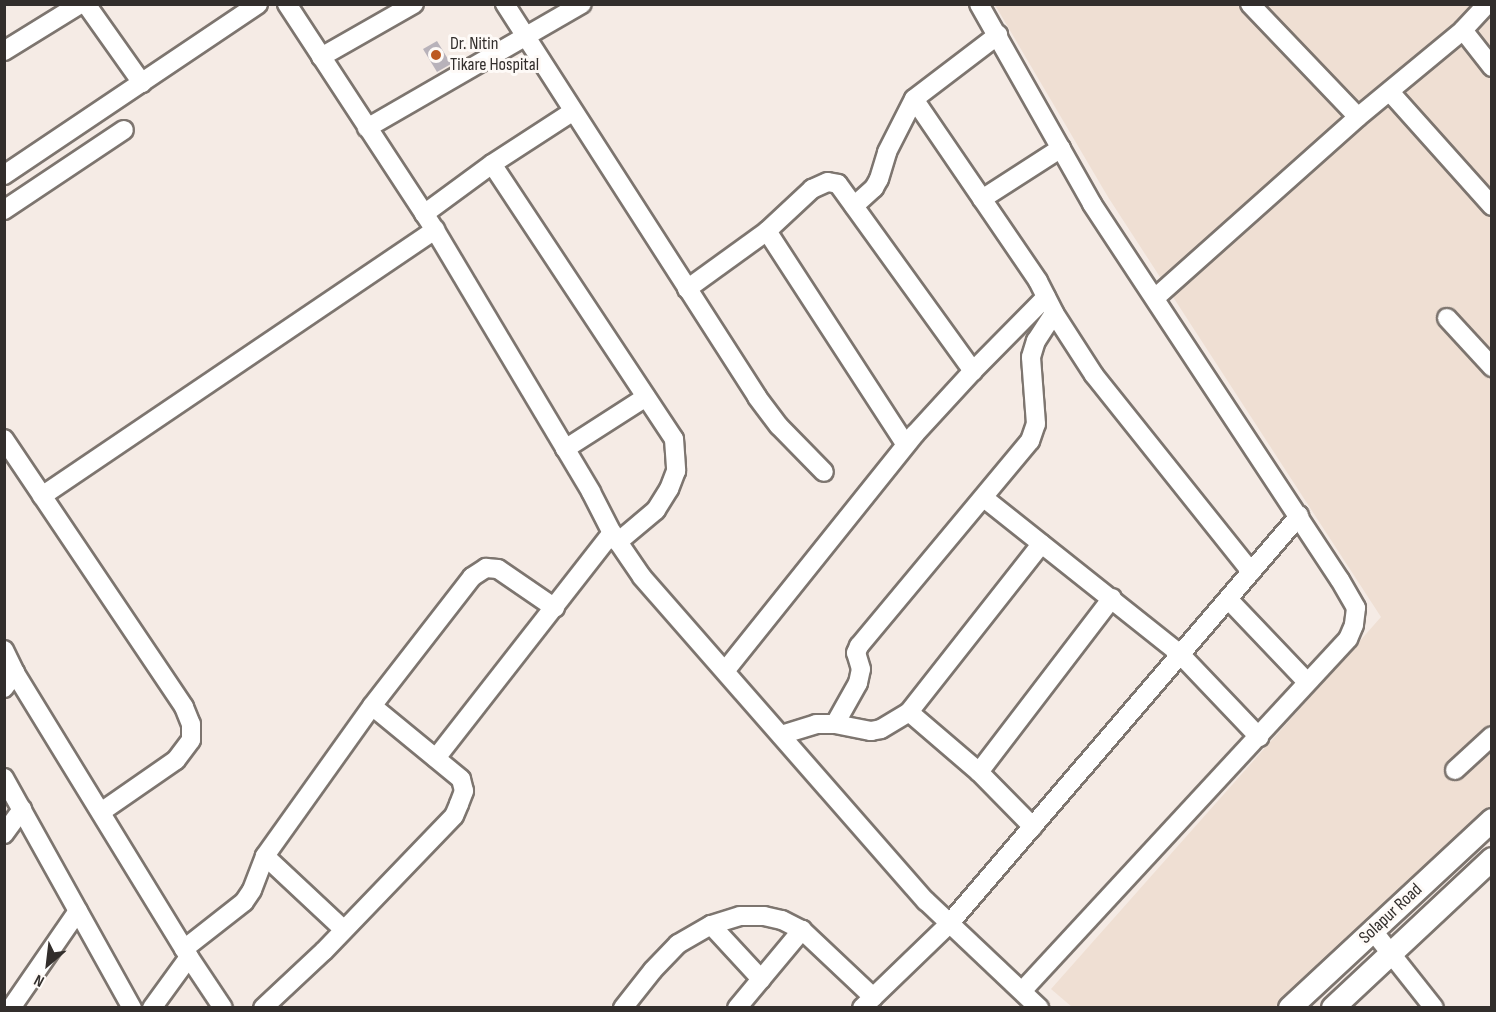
<!DOCTYPE html>
<html>
<head>
<meta charset="utf-8">
<style>
	body { margin:0 }
	#map { position:relative; width:1496px; height:1012px; overflow:hidden; background:#f5ebe5; font-family:"Sofia Sans Condensed",sans-serif }
	div>[style] { position:absolute }
	.built>* { inset:0; background:#efdfd3 }
	.building>* { inset:0; background:#b8b2ba }
	.roads { filter:drop-shadow(2px 0 #7d756f) drop-shadow(-2px 0 #7d756f) drop-shadow(0 2px #7d756f) drop-shadow(0 -2px #7d756f) }
	.minor>* { height:18px; margin:-9px; padding:0 9px; transform-origin:9px; border-radius:9px; background:#fff }
	.major>* { height:22px; margin:-11px; padding:0 11px; transform-origin:11px; border-radius:11px; background:#fff }
	.dots>* { width:16px; height:16px; translate:-50% -50%; box-sizing:border-box; border:3px solid #fefaf7; border-radius:50% }
	span { translate:-50% -50%; white-space:nowrap; text-align:center; line-height:1.15; -webkit-text-stroke:6px #fefaf7; paint-order:stroke }
	.poi-label { font-size:18px; color:#322e2c }
	.left { translate:0 -50%; text-align:left }
	.street-label { font-size:18px; color:#322e2c }
	.frame { position:absolute; inset:0; border:6px solid #322e2c; pointer-events:none }
	.north { position:absolute; left:18px; top:934px; width:60px; height:60px; -webkit-text-stroke:4px #fefaf7; paint-order:stroke; rotate:208deg; font-size:16px; font-weight:700; line-height:24px; text-align:center; color:#322e2c }
	.north::after { content:''; display:block; margin:auto; width:21px; height:27px; background:#322e2c; clip-path:polygon(50% 0,100% 100%,50% 72%,0 100%) }
</style>
</head>
<body>
<div id="map">
	<div class="built">
		<div style="clip-path:polygon(995px 5px,1491px 5px,1491px 808px,1275px 1007px,1072px 1007px,1051px 989px,1381px 617px,1108px 197px)"></div>
	</div>
	<div class="building">
		<div style="clip-path:polygon(437px 41px,451px 64px,437px 72px,423px 49px)"></div>
	</div>
	<div class="roads">
		<div class="minor">
			<div style="left:86px;top:4px;width:97px;rotate:54.7deg"></div>
			<div style="left:287px;top:4px;width:270px;rotate:56.8deg"></div>
			<div style="left:435px;top:230px;width:305px;rotate:59.2deg"></div>
			<div style="left:591px;top:492px;width:46px;rotate:62.9deg"></div>
			<div style="left:612px;top:533px;width:53px;rotate:55.7deg"></div>
			<div style="left:642px;top:577px;width:431px;rotate:48.8deg"></div>
			<div style="left:926px;top:901px;width:156px;rotate:43.4deg"></div>
			<div style="left:505px;top:4px;width:467px;rotate:57.3deg"></div>
			<div style="left:757px;top:397px;width:36px;rotate:53deg"></div>
			<div style="left:779px;top:426px;width:64px;rotate:45.6deg"></div>
			<div style="left:979px;top:4px;width:230px;rotate:60.5deg"></div>
			<div style="left:1092px;top:204px;width:450px;rotate:56.6deg"></div>
			<div style="left:1340px;top:580px;width:32px;rotate:60deg"></div>
			<div style="left:1356px;top:608px;width:17px;rotate:97deg"></div>
			<div style="left:1354px;top:625px;width:15px;rotate:113deg"></div>
			<div style="left:1348px;top:639px;width:478px;rotate:132.8deg"></div>
			<div style="left:1250px;top:4px;width:156px;rotate:46.3deg"></div>
			<div style="left:1463px;top:30px;width:47px;rotate:51.9deg"></div>
			<div style="left:4px;top:51px;width:89px;rotate:-31.7deg"></div>
			<div style="left:321px;top:57px;width:107px;rotate:-29.7deg"></div>
			<div style="left:1390px;top:92px;width:153px;rotate:48.2deg"></div>
			<div style="left:914px;top:99px;width:220px;rotate:55.7deg"></div>
			<div style="left:1038px;top:281px;width:36px;rotate:63deg"></div>
			<div style="left:1054px;top:313px;width:74px;rotate:57.2deg"></div>
			<div style="left:1094px;top:375px;width:252px;rotate:51.4deg"></div>
			<div style="left:367px;top:128px;width:248px;rotate:-30deg"></div>
			<div style="left:492px;top:164px;width:330px;rotate:56.5deg"></div>
			<div style="left:674px;top:439px;width:32px;rotate:86deg"></div>
			<div style="left:676px;top:471px;width:19px;rotate:111deg"></div>
			<div style="left:669px;top:489px;width:25px;rotate:122deg"></div>
			<div style="left:656px;top:510px;width:50px;rotate:139.9deg"></div>
			<div style="left:4px;top:175px;width:306px;rotate:-33.9deg"></div>
			<div style="left:982px;top:199px;width:94px;rotate:-32.8deg"></div>
			<div style="left:854px;top:206px;width:27px;rotate:-42deg"></div>
			<div style="left:874px;top:188px;width:10px;rotate:-61deg"></div>
			<div style="left:879px;top:179px;width:28px;rotate:-73deg"></div>
			<div style="left:887px;top:152px;width:59px;rotate:-63deg"></div>
			<div style="left:914px;top:99px;width:106px;rotate:-37.3deg"></div>
			<div style="left:4px;top:210px;width:144px;rotate:-33.7deg"></div>
			<div style="left:424px;top:214px;width:84px;rotate:-36.3deg"></div>
			<div style="left:492px;top:164px;width:95px;rotate:-33deg"></div>
			<div style="left:767px;top:231px;width:255px;rotate:57deg"></div>
			<div style="left:687px;top:289px;width:99px;rotate:-35.9deg"></div>
			<div style="left:767px;top:231px;width:62px;rotate:-43deg"></div>
			<div style="left:812px;top:189px;width:17px;rotate:-24deg"></div>
			<div style="left:828px;top:182px;width:10px;rotate:11deg"></div>
			<div style="left:838px;top:184px;width:231px;rotate:54.2deg"></div>
			<div style="left:1155px;top:298px;width:272px;rotate:-41.7deg"></div>
			<div style="left:1358px;top:117px;width:136px;rotate:-39.6deg"></div>
			<div style="left:1463px;top:30px;width:35px;rotate:-47deg"></div>
			<div style="left:1447px;top:318px;width:67px;rotate:47.4deg"></div>
			<div style="left:4px;top:439px;width:323px;rotate:56.1deg"></div>
			<div style="left:184px;top:707px;width:18px;rotate:68deg"></div>
			<div style="left:191px;top:724px;width:16px;rotate:90deg"></div>
			<div style="left:191px;top:740px;width:25px;rotate:127deg"></div>
			<div style="left:176px;top:760px;width:91px;rotate:145.3deg"></div>
			<div style="left:565px;top:449px;width:96px;rotate:-32.7deg"></div>
			<div style="left:42px;top:496px;width:475px;rotate:-34.1deg"></div>
			<div style="left:984px;top:498px;width:251px;rotate:38.5deg"></div>
			<div style="left:1180px;top:654px;width:115px;rotate:46.4deg"></div>
			<div style="left:1228px;top:599px;width:115px;rotate:46.4deg"></div>
			<div style="left:4px;top:650px;width:25px;rotate:64deg"></div>
			<div style="left:15px;top:673px;width:333px;rotate:58.5deg"></div>
			<div style="left:189px;top:957px;width:61px;rotate:56.3deg"></div>
			<div style="left:725px;top:671px;width:304px;rotate:-51.3deg"></div>
			<div style="left:915px;top:434px;width:86px;rotate:-47.4deg"></div>
			<div style="left:973px;top:371px;width:104px;rotate:-45.4deg"></div>
			<div style="left:4px;top:688px;width:19px;rotate:-54deg"></div>
			<div style="left:909px;top:712px;width:214px;rotate:-51.8deg"></div>
			<div style="left:835px;top:724px;width:47px;rotate:-60.7deg"></div>
			<div style="left:858px;top:683px;width:14px;rotate:-78deg"></div>
			<div style="left:861px;top:669px;width:17px;rotate:-107deg"></div>
			<div style="left:856px;top:653px;width:8px;rotate:-67deg"></div>
			<div style="left:859px;top:646px;width:267px;rotate:-50.2deg"></div>
			<div style="left:1030px;top:441px;width:18px;rotate:-71deg"></div>
			<div style="left:1036px;top:424px;width:67px;rotate:-94.3deg"></div>
			<div style="left:1031px;top:357px;width:17px;rotate:-73deg"></div>
			<div style="left:1036px;top:341px;width:33px;rotate:-57deg"></div>
			<div style="left:781px;top:735px;width:37px;rotate:-17deg"></div>
			<div style="left:816px;top:724px;width:19px"></div>
			<div style="left:835px;top:724px;width:37px;rotate:11deg"></div>
			<div style="left:871px;top:731px;width:10px;rotate:-11deg"></div>
			<div style="left:881px;top:729px;width:33px;rotate:-31deg"></div>
			<div style="left:909px;top:712px;width:92px;rotate:40.6deg"></div>
			<div style="left:979px;top:772px;width:77px;rotate:45.5deg"></div>
			<div style="left:436px;top:758px;width:286px;rotate:-52deg"></div>
			<div style="left:1455px;top:770px;width:50px;rotate:-42.6deg"></div>
			<div style="left:979px;top:772px;width:219px;rotate:-52.6deg"></div>
			<div style="left:4px;top:778px;width:263px;rotate:60.9deg"></div>
			<div style="left:4px;top:834px;width:31px;rotate:-54deg"></div>
			<div style="left:265px;top:856px;width:108px;rotate:43.1deg"></div>
			<div style="left:711px;top:925px;width:74px;rotate:47.2deg"></div>
			<div style="left:1373px;top:931px;width:98px;rotate:51.6deg"></div>
			<div style="left:184px;top:949px;width:76px;rotate:-38.1deg"></div>
			<div style="left:244px;top:902px;width:14px;rotate:-56deg"></div>
			<div style="left:252px;top:890px;width:36px;rotate:-69deg"></div>
			<div style="left:265px;top:856px;width:184px;rotate:-54.5deg"></div>
			<div style="left:372px;top:706px;width:163px;rotate:-52.2deg"></div>
			<div style="left:472px;top:577px;width:17px;rotate:-33deg"></div>
			<div style="left:486px;top:568px;width:12px;rotate:5deg"></div>
			<div style="left:498px;top:569px;width:69px;rotate:34.4deg"></div>
			<div style="left:11px;top:1008px;width:118px;rotate:-55.4deg"></div>
			<div style="left:152px;top:1008px;width:63px;rotate:-54deg"></div>
			<div style="left:263px;top:1008px;width:83px;rotate:-43.1deg"></div>
			<div style="left:324px;top:951px;width:187px;rotate:-46.1deg"></div>
			<div style="left:454px;top:816px;width:13px;rotate:-67deg"></div>
			<div style="left:459px;top:804px;width:14px;rotate:-69deg"></div>
			<div style="left:464px;top:791px;width:12px;rotate:-104deg"></div>
			<div style="left:461px;top:779px;width:115px;rotate:-140.6deg"></div>
			<div style="left:623px;top:1008px;width:48px;rotate:-51.7deg"></div>
			<div style="left:653px;top:970px;width:36px;rotate:-46deg"></div>
			<div style="left:678px;top:944px;width:38px;rotate:-30deg"></div>
			<div style="left:711px;top:925px;width:30px;rotate:-17deg"></div>
			<div style="left:740px;top:916px;width:24px"></div>
			<div style="left:764px;top:916px;width:18px;rotate:13deg"></div>
			<div style="left:782px;top:920px;width:22px;rotate:27deg"></div>
			<div style="left:802px;top:930px;width:98px;rotate:43.3deg"></div>
			<div style="left:737px;top:1008px;width:102px;rotate:-50.2deg"></div>
			<div style="left:862px;top:1008px;width:121px;rotate:-44deg"></div>
			<div style="left:949px;top:924px;width:538px;rotate:-49.38deg"></div>
		</div>
		<div class="major">
			<div style="left:1290px;top:1008px;width:276px;rotate:-42.9deg"></div>
			<div style="left:1333px;top:1008px;width:218px;rotate:-43.1deg"></div>
		</div>
	</div>
	<div class="dots">
		<div style="left:436px;top:55px;background:#bc5922"></div>
	</div>
	<div class="poi-label">
		<span class="left" style="left:450px;top:55px">Dr. Nitin<br>Tikare Hospital</span>
	</div>
	<div class="street-label">
		<span style="left:1391px;top:914px;rotate:-43deg">Solapur Road</span>
	</div>
	<div class="frame"></div>
	<div class="north">N</div>
</div>
</body>
</html>
